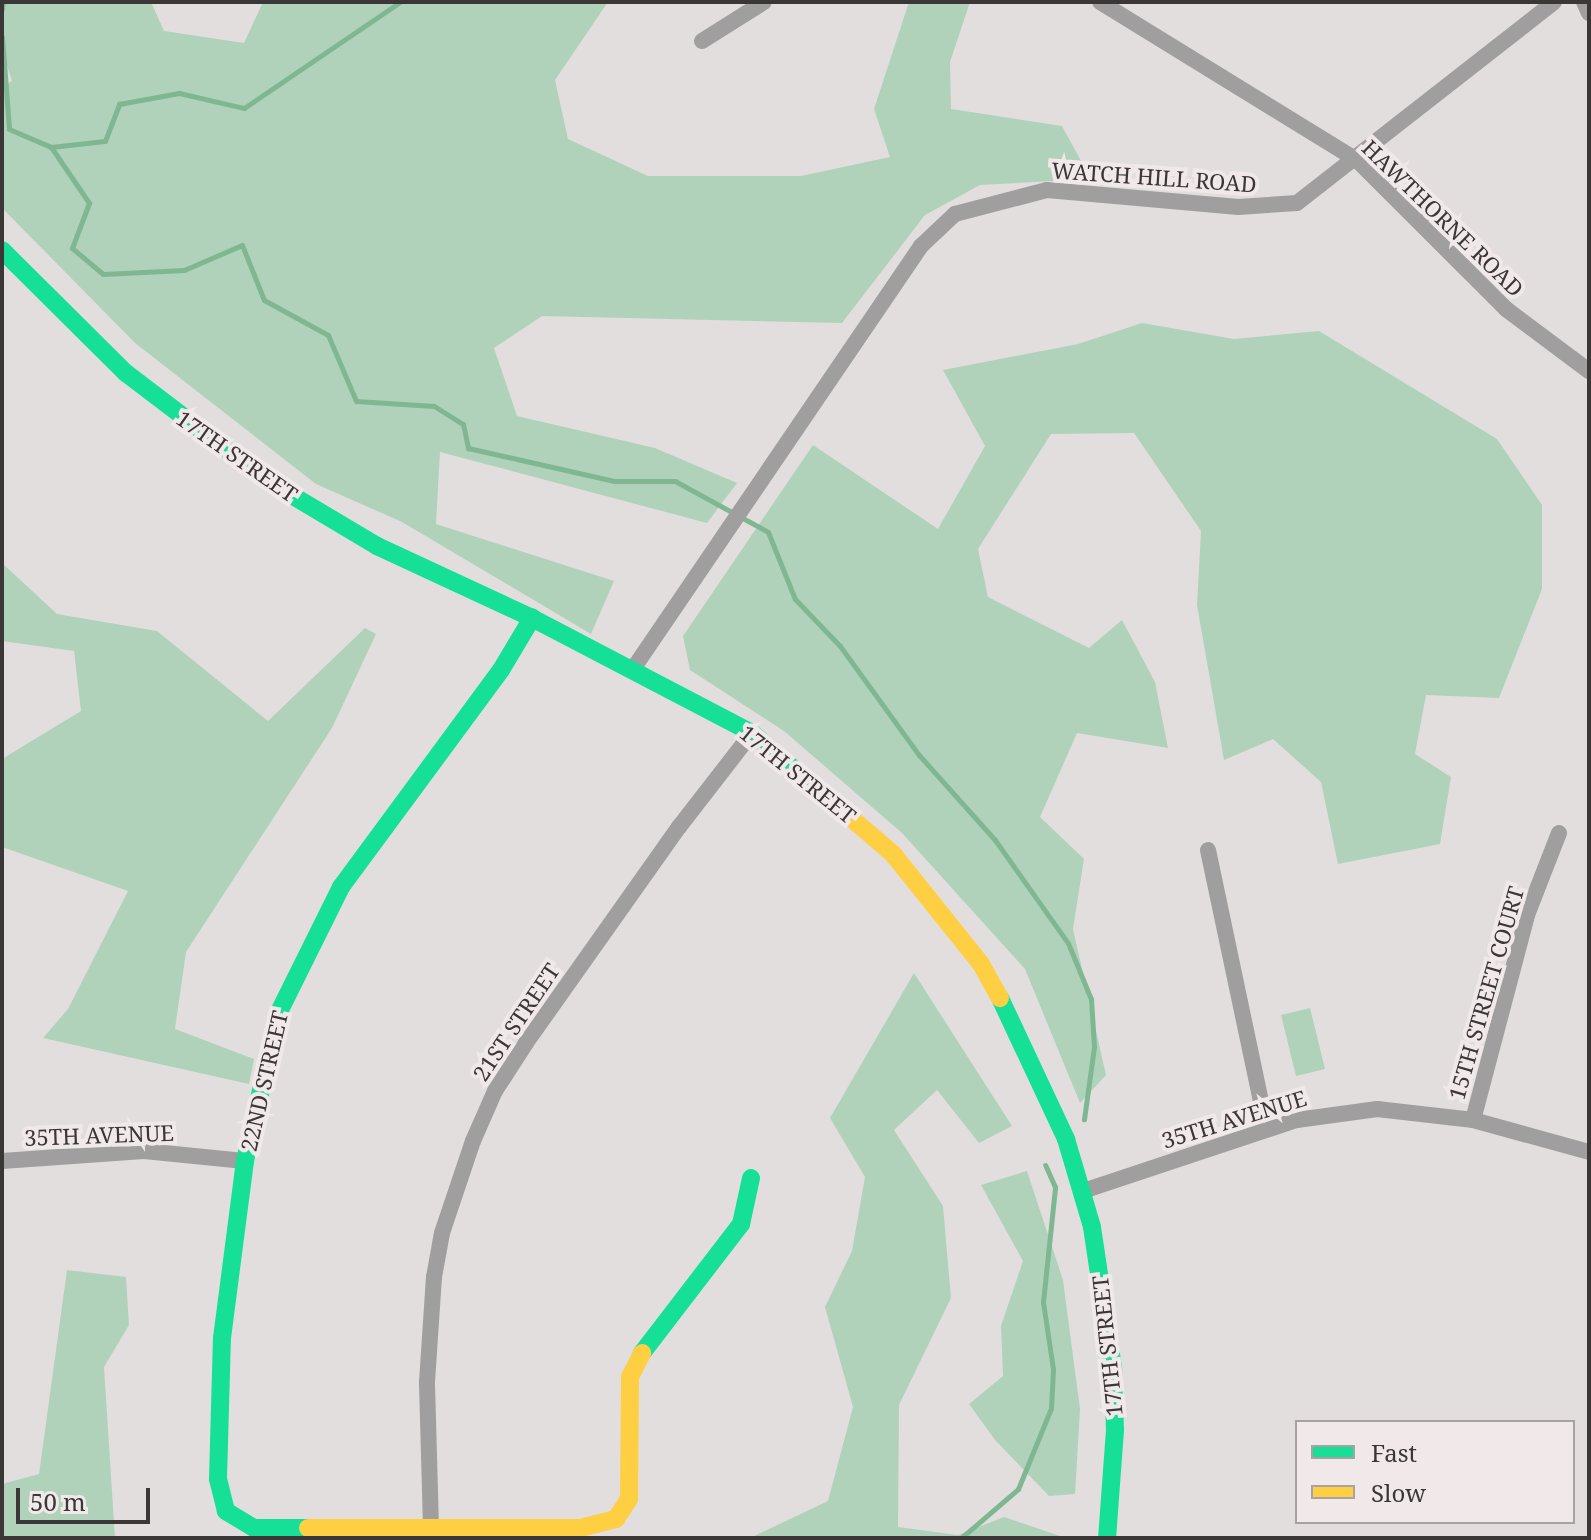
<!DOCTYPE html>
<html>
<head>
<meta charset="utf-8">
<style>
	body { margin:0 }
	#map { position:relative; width:1591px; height:1540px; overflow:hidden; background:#e2dede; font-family:"Noto Serif",serif }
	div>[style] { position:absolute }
	.green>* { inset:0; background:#b1d2ba }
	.stream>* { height:5px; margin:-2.5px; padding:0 2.5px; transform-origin:2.5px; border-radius:2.5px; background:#7fb792 }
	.street>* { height:16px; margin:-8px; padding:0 8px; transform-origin:8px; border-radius:8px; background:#a09e9e }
	.fast>* { height:18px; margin:-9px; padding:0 9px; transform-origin:9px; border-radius:9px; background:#16e098 }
	.slow>* { height:18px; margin:-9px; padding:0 9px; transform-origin:9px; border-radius:9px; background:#ffcf43 }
	span { translate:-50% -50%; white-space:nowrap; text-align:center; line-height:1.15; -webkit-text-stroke:8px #f1e9e9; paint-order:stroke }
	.street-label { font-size:22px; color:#3b3737 }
	.frame { position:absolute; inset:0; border:4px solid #3b3737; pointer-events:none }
	.legend { position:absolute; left:1295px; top:1420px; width:280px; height:104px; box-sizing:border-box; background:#f1e9e9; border:2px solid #a8a2a2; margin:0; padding:10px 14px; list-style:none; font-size:24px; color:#3b3737 }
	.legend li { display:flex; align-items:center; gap:16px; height:40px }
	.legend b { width:40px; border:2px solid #a8a2a2 }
	.scale { position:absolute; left:16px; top:1488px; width:134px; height:36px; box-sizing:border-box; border:4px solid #3b3737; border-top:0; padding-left:10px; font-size:24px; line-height:28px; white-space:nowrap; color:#3b3737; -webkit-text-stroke:6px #f1e9e9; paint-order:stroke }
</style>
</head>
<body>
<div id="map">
	<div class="green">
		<div style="clip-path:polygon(2px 2px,151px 2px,164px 31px,244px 43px,263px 2px,608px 2px,555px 80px,568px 139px,648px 176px,801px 176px,890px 157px,874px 109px,909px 2px,970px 2px,950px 62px,951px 109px,1062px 126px,1091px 179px,980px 185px,925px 215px,842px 323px,542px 316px,494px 348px,517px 416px,655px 448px,737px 483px,707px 523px,440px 452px,436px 524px,614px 581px,591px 634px,402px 522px,316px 484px,135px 343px,6px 212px,2px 207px,2px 87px,12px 81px,2px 50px)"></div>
		<div style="clip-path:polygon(1142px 323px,1234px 339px,1319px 331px,1497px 439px,1542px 505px,1542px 589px,1499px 698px,1426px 695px,1415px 754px,1451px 777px,1440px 844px,1338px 864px,1321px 782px,1273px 739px,1224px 760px,1197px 605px,1201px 531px,1134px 433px,1051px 434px,978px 549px,988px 597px,1089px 648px,1122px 620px,1155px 682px,1168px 748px,1077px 733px,1040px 817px,1084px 859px,1073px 929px,1106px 1075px,1080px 1103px,1025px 969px,902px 833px,784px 731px,690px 670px,683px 636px,813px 445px,938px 529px,985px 446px,943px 370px,1078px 344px)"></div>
		<div style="clip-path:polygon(2px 563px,57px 614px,157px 631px,268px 721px,365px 628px,376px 634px,332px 728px,186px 952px,175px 1029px,254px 1059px,249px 1084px,43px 1038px,68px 1009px,128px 891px,2px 847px,2px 759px,81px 711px,74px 651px,2px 641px)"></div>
		<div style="clip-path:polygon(914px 973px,1012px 1126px,979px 1143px,937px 1090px,894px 1130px,943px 1206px,951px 1298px,899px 1405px,898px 1527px,958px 1535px,1004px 1517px,1066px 1538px,750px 1538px,828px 1501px,853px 1407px,825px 1307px,852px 1251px,865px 1177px,830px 1118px)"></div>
		<div style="clip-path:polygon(1310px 1008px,1325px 1069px,1296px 1076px,1281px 1015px)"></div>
		<div style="clip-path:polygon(1027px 1171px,1063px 1280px,1080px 1409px,1075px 1494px,1049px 1496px,995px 1440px,969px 1404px,1003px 1376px,1001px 1326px,1023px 1261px,981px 1185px)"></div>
		<div style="clip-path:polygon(67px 1270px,126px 1277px,129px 1325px,104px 1367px,115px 1538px,2px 1538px,2px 1484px,39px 1474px)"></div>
	</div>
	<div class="stream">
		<div style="left:2px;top:9px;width:7px;rotate:-82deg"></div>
		<div style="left:2px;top:37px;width:92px;rotate:85.6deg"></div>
		<div style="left:9px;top:129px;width:46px;rotate:23.2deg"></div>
		<div style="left:51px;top:147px;width:68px;rotate:55.8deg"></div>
		<div style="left:89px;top:203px;width:48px;rotate:110.7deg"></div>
		<div style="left:72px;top:248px;width:40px;rotate:40deg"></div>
		<div style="left:103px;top:274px;width:81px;rotate:-2.8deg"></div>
		<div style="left:184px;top:270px;width:63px;rotate:-23.3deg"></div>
		<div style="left:242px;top:245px;width:59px;rotate:68.2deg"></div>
		<div style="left:264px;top:300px;width:73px;rotate:28.7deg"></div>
		<div style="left:328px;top:335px;width:72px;rotate:67deg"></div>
		<div style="left:356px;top:401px;width:78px;rotate:3.7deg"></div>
		<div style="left:434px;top:406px;width:34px;rotate:32deg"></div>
		<div style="left:463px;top:424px;width:25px;rotate:78deg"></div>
		<div style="left:468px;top:448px;width:151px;rotate:12.7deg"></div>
		<div style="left:615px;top:481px;width:60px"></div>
		<div style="left:675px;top:481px;width:106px;rotate:28.7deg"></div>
		<div style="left:768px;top:532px;width:72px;rotate:68.1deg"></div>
		<div style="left:795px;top:599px;width:65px;rotate:46.2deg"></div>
		<div style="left:840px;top:646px;width:135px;rotate:54.1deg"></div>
		<div style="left:919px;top:755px;width:114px;rotate:48.2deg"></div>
		<div style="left:995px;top:840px;width:126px;rotate:54.7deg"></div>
		<div style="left:1068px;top:943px;width:61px;rotate:67.7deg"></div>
		<div style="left:1091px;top:999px;width:48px;rotate:86.4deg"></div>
		<div style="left:1094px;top:1047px;width:73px;rotate:97.9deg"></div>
		<div style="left:51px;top:147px;width:54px;rotate:-6.3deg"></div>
		<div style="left:105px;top:141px;width:40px;rotate:-69deg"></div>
		<div style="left:119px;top:104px;width:61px;rotate:-10.4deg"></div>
		<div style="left:179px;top:93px;width:67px;rotate:13deg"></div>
		<div style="left:244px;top:108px;width:189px;rotate:-34.2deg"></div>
		<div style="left:961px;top:1538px;width:75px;rotate:-40.7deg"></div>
		<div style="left:1018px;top:1489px;width:87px;rotate:-67.8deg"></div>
		<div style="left:1051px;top:1408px;width:39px;rotate:-87deg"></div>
		<div style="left:1053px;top:1369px;width:68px;rotate:-98.5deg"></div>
		<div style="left:1043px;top:1302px;width:116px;rotate:-84deg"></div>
		<div style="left:1055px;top:1187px;width:24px;rotate:-114deg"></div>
	</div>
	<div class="street">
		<div style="left:1100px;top:2px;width:302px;rotate:31.6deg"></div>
		<div style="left:1357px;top:160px;width:211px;rotate:45deg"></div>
		<div style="left:1506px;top:309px;width:104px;rotate:36.8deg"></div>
		<div style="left:1584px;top:2px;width:12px;rotate:66deg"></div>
		<div style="left:702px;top:41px;width:73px;rotate:-32.2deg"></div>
		<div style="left:633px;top:669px;width:512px;rotate:-55.75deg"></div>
		<div style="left:921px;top:246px;width:47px;rotate:-43.3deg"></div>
		<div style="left:955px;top:214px;width:95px;rotate:-14.6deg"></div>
		<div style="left:1047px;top:190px;width:192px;rotate:5.1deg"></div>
		<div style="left:1238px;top:207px;width:59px;rotate:-3.9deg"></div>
		<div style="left:1297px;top:203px;width:326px;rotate:-38deg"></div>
		<div style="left:1208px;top:850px;width:285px;rotate:78.1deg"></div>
		<div style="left:1473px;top:1120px;width:212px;rotate:-75.2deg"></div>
		<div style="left:1527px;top:915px;width:88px;rotate:-68.7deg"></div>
		<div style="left:2px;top:1161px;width:142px;rotate:-4deg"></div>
		<div style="left:144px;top:1151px;width:101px;rotate:5.7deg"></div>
		<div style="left:1083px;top:1191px;width:225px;rotate:-18.4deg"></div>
		<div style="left:1297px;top:1120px;width:81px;rotate:-7.8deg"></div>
		<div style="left:1377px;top:1109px;width:97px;rotate:6.5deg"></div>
		<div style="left:1473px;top:1120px;width:120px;rotate:15.4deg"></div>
		<div style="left:431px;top:1527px;width:145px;rotate:-91.6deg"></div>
		<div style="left:427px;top:1382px;width:105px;rotate:-86.2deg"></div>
		<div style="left:434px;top:1277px;width:45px;rotate:-79.7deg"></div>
		<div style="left:442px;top:1233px;width:97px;rotate:-71.4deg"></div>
		<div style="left:473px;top:1141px;width:55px;rotate:-66.3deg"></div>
		<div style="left:495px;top:1091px;width:57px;rotate:-57.1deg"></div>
		<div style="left:526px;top:1043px;width:265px;rotate:-54.7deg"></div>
		<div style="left:679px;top:827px;width:119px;rotate:-52.2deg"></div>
	</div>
	<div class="fast">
		<div style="left:2px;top:250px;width:175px;rotate:44.8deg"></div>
		<div style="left:126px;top:373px;width:178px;rotate:37.3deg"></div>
		<div style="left:268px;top:481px;width:127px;rotate:30.8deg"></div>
		<div style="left:377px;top:546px;width:171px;rotate:24.9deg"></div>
		<div style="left:532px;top:618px;width:248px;rotate:27.6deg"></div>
		<div style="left:752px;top:733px;width:112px;rotate:40.7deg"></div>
		<div style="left:1000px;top:998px;width:156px;rotate:64.9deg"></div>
		<div style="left:1066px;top:1139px;width:92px;rotate:73.5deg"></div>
		<div style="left:1092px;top:1227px;width:142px;rotate:81.5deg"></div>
		<div style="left:1113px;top:1367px;width:63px;rotate:88.2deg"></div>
		<div style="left:1115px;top:1430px;width:108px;rotate:94.2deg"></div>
		<div style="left:642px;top:1353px;width:163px;rotate:-52.5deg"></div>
		<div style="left:741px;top:1224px;width:47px;rotate:-77.7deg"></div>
		<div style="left:308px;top:1528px;width:54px;rotate:180deg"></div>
		<div style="left:254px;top:1528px;width:33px;rotate:-149deg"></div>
		<div style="left:226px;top:1511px;width:33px;rotate:-104deg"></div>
		<div style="left:218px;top:1479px;width:141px;rotate:-88.4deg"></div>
		<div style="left:222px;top:1338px;width:178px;rotate:-82.6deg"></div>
		<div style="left:245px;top:1161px;width:151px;rotate:-77.3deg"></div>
		<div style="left:278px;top:1014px;width:142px;rotate:-63.6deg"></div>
		<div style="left:341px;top:887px;width:270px;rotate:-53.6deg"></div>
		<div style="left:501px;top:670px;width:61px;rotate:-59.2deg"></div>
	</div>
	<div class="slow">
		<div style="left:837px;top:806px;width:74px;rotate:40.6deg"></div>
		<div style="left:893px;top:854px;width:141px;rotate:51.3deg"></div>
		<div style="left:981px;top:964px;width:39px;rotate:61deg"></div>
		<div style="left:308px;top:1528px;width:272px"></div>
		<div style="left:580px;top:1528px;width:37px;rotate:-14deg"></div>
		<div style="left:616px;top:1519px;width:24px;rotate:-57deg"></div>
		<div style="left:629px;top:1499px;width:122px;rotate:-89.5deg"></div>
		<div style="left:630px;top:1377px;width:27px;rotate:-63deg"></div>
	</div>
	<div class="street-label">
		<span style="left:1154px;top:177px;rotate:4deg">WATCH HILL ROAD</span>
		<span style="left:1443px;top:218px;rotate:44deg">HAWTHORNE ROAD</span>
		<span style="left:237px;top:456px;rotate:35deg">17TH STREET</span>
		<span style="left:798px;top:774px;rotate:39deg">17TH STREET</span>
		<span style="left:1486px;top:993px;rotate:-74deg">15TH STREET COURT</span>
		<span style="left:516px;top:1022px;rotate:-56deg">21ST STREET</span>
		<span style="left:264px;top:1081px;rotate:-77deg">22ND STREET</span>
		<span style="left:1234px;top:1119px;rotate:-17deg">35TH AVENUE</span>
		<span style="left:99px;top:1135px;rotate:-2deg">35TH AVENUE</span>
		<span style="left:1107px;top:1346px;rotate:-96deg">17TH STREET</span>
	</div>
	<div class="frame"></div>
	<ul class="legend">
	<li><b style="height:10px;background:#16e098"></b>Fast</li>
	<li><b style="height:10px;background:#ffcf43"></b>Slow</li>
	</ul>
	<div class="scale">50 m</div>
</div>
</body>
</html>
